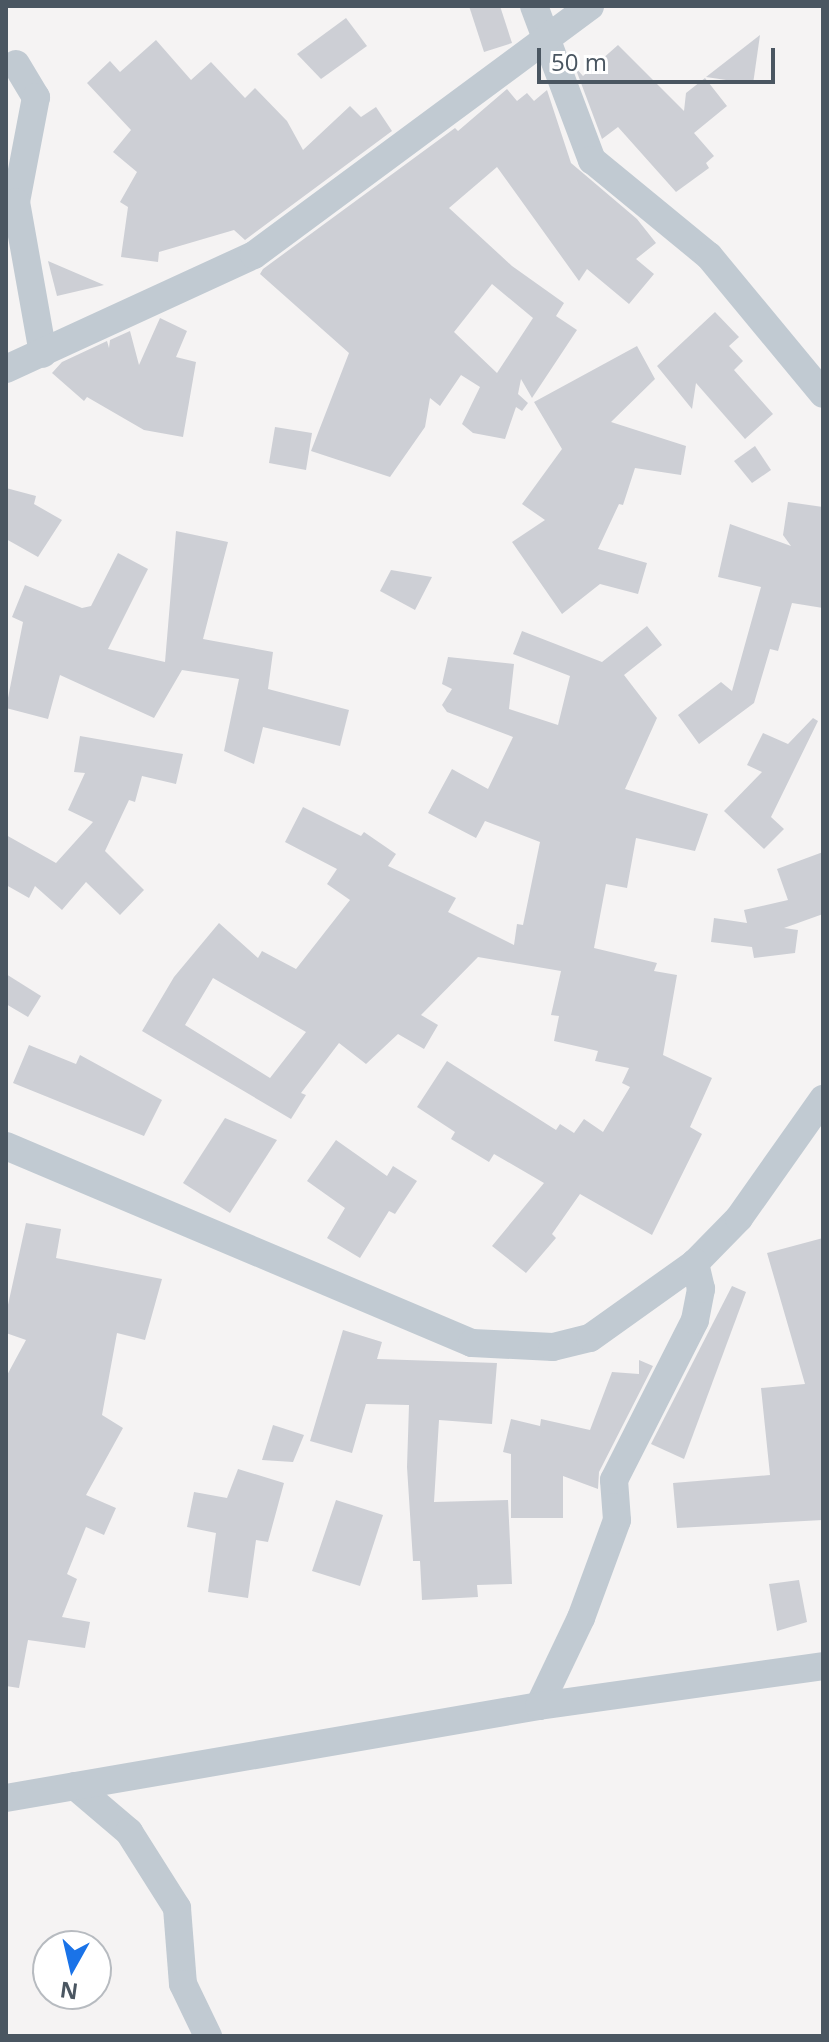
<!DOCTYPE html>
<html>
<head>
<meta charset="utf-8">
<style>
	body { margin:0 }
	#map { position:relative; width:829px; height:2042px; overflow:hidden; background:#f5f3f3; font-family:"Open Sans",sans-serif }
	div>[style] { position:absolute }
	.building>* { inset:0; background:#cdcfd5 }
	.street>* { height:28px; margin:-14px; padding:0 14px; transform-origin:14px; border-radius:14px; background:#c1cad2 }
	span { translate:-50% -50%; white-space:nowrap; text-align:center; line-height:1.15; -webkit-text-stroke:6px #fff; paint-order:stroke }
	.frame { position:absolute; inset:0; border:8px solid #4a5661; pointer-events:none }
	.north { position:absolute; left:32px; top:1930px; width:80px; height:80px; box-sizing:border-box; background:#fff; border:2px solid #b7bbc0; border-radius:50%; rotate:188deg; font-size:22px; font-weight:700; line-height:32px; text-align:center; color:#4a5661 }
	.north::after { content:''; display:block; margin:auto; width:28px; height:36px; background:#1a73e8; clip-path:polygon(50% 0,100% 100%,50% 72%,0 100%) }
	.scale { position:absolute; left:537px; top:48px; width:238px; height:36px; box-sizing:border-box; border:4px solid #4a5661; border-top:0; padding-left:10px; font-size:24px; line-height:28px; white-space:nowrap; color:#4a5661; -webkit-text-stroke:6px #fff; paint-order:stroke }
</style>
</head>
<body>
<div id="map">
	<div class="building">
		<div style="clip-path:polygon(469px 6px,500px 6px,512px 43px,484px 52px)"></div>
		<div style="clip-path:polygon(346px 18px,367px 46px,321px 79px,297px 54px)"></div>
		<div style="clip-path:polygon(760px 35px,753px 84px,706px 77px)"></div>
		<div style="clip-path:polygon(156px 40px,191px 80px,211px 62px,245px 98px,255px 88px,287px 121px,303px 150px,350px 106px,361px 117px,376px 107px,392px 131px,245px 240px,234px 230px,159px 252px,158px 262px,121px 257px,128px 207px,120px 202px,137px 172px,113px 152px,131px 130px,87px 83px,110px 61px,120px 72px)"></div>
		<div style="clip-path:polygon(618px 45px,684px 111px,686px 93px,705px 78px,727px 106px,694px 133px,714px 156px,706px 163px,709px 168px,676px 192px,618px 127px,602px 139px,575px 67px,583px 76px)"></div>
		<div style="clip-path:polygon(evenodd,507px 89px,517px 101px,527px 93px,534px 101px,547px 90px,571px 163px,637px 219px,656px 243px,636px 259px,654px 274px,629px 304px,587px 269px,579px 281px,497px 167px,449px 208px,512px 266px,564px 303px,556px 316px,577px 330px,532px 398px,521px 379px,518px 394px,528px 403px,522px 411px,516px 407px,505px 439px,473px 433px,462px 424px,480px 387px,461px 375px,440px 406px,430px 398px,425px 427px,390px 477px,311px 451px,349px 353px,260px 274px,263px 269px,455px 128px,458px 131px,507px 89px,492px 284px,533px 318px,497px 373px,454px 332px,492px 284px)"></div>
		<div style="clip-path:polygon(48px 261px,104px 285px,57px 296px)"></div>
		<div style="clip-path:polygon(715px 312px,739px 337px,729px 346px,743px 361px,734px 370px,773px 414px,745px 439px,696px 383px,692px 409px,657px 366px)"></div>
		<div style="clip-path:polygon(160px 318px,187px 331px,176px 357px,196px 362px,183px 437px,144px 430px,87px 397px,84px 401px,52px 373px,62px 362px,107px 341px,109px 348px,110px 340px,130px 331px,139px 365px)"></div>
		<div style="clip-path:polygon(637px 346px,655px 379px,611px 422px,686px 446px,681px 475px,635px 468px,623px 505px,619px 504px,598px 549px,647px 563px,638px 594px,600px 584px,562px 614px,512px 542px,545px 520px,522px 504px,562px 449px,534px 402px)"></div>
		<div style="clip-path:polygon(275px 427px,312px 433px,306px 470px,269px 463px)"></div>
		<div style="clip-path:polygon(755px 446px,771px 470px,752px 483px,734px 461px)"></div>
		<div style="clip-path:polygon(6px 488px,36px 496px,34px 504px,62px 520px,38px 557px,6px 539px)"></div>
		<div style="clip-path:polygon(788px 502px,823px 507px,823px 608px,792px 603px,778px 651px,770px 649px,754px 703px,699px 744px,678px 715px,721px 682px,732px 691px,761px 587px,718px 577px,730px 524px,791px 546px,783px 535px)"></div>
		<div style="clip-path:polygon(176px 531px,228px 542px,203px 639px,273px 652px,268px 689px,349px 710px,340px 746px,263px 727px,254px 764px,224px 751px,239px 679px,182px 670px,154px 718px,60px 675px,48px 719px,6px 708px,23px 622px,12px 617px,25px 585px,82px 608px,91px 606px,118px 553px,148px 569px,108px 649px,165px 662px)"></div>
		<div style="clip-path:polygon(391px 570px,432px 577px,415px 610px,380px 591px)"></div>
		<div style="clip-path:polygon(evenodd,647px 626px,662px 645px,624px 675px,657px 718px,625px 789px,708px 814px,695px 851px,636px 838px,627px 888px,606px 884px,594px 948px,657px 963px,654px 971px,677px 975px,663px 1055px,712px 1078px,690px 1127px,702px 1134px,652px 1235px,580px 1194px,552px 1234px,556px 1238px,526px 1273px,492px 1246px,544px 1183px,494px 1154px,489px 1162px,451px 1139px,455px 1132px,417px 1107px,447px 1061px,556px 1130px,560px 1124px,574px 1133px,584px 1119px,603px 1132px,630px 1087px,622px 1083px,629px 1068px,595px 1061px,598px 1051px,554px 1041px,559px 1016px,551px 1015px,561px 971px,478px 957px,421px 1015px,438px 1025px,424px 1049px,398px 1034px,366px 1064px,339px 1043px,301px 1093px,306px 1095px,291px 1119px,142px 1031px,174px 977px,219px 923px,258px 958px,262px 951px,296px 969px,350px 900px,327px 884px,337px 869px,285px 842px,303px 807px,361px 836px,364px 832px,396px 854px,388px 866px,456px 898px,448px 912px,514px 945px,517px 924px,523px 925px,540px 842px,485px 821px,476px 838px,428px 813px,452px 769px,488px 789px,513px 737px,447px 712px,442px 705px,452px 689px,442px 684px,448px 657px,514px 664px,509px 709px,558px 725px,570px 676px,513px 654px,522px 631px,602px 662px,647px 626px,213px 978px,306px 1032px,270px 1078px,185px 1025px,213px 978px)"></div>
		<div style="clip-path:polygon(813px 718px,818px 721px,771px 817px,784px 829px,764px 849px,724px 811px,762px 772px,747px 765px,763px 733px,788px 744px)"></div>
		<div style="clip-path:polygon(80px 736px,183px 754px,176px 784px,142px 776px,135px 802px,129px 800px,105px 851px,144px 890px,120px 915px,86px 882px,62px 910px,35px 886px,29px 898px,6px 885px,6px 835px,56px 863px,93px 822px,68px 810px,85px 773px,74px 772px)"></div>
		<div style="clip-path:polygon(823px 852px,823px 914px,784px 928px,798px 930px,795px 953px,754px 958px,752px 947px,711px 942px,714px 918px,747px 923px,744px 910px,788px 900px,777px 869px)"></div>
		<div style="clip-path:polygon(6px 974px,41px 996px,28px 1017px,6px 1004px)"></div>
		<div style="clip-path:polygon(29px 1045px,76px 1064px,80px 1055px,162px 1100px,144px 1136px,13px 1083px)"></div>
		<div style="clip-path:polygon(225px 1118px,277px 1140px,230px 1213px,183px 1183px)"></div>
		<div style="clip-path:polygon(336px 1140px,387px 1176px,393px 1166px,417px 1181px,395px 1214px,389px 1211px,360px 1258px,327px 1238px,345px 1208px,307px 1181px)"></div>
		<div style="clip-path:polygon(26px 1223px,61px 1229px,56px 1258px,162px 1279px,145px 1340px,117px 1333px,102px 1415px,123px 1428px,86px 1495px,116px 1508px,104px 1535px,86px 1527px,67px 1574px,77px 1579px,62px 1617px,90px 1622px,85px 1648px,28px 1640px,19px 1688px,6px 1686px,6px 1377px,26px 1340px,6px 1333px,6px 1314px)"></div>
		<div style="clip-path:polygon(823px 1238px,823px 1520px,677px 1528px,673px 1483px,770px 1475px,761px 1388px,805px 1384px,767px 1253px)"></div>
		<div style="clip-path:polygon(732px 1286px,746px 1292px,684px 1459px,651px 1444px)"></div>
		<div style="clip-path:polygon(343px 1330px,382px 1342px,377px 1359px,497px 1363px,492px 1424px,439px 1420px,434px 1502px,508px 1500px,512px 1584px,477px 1585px,478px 1597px,422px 1600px,420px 1561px,413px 1561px,407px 1467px,409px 1405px,366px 1404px,352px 1453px,310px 1441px)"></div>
		<div style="clip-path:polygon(639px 1360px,653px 1366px,599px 1472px,598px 1489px,563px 1476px,563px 1518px,511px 1518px,511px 1454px,503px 1452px,511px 1419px,540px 1426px,541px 1419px,590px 1430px,612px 1372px,639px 1374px)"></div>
		<div style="clip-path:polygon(273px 1425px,304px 1435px,293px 1462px,262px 1460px)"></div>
		<div style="clip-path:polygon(238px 1469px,284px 1483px,268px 1542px,256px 1540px,248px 1598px,208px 1592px,216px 1533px,187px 1527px,194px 1492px,227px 1498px)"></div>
		<div style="clip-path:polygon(336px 1500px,383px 1515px,360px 1586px,312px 1571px)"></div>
		<div style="clip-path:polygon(799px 1580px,807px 1622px,777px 1631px,769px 1584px)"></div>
	</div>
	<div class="street">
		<div style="left:534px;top:6px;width:165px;rotate:69.4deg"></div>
		<div style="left:592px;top:160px;width:151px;rotate:39.4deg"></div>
		<div style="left:709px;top:256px;width:179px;rotate:50.4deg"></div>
		<div style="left:16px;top:64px;width:39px;rotate:59deg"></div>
		<div style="left:36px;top:97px;width:107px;rotate:100.8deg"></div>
		<div style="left:16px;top:202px;width:154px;rotate:79.9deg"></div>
		<div style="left:6px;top:369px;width:273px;rotate:-24.7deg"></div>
		<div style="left:254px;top:255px;width:418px;rotate:-36.5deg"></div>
		<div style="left:6px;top:1146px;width:506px;rotate:22.92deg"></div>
		<div style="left:472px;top:1343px;width:81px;rotate:2.8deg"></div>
		<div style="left:553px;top:1347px;width:38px;rotate:-14deg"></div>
		<div style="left:590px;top:1338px;width:129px;rotate:-35.5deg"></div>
		<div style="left:695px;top:1263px;width:63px;rotate:-45.6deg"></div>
		<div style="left:739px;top:1218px;width:146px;rotate:-54.8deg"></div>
		<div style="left:539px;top:1706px;width:98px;rotate:-64.5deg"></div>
		<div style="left:581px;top:1618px;width:104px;rotate:-69.8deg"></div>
		<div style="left:617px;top:1520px;width:40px;rotate:-94.3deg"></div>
		<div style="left:614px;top:1480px;width:179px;rotate:-63.1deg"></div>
		<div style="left:695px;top:1320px;width:32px;rotate:-79deg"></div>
		<div style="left:701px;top:1289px;width:27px;rotate:-103deg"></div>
		<div style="left:75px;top:1786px;width:71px;rotate:40.4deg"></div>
		<div style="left:129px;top:1832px;width:90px;rotate:57.7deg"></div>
		<div style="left:177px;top:1908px;width:76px;rotate:85.5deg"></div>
		<div style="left:183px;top:1984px;width:58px;rotate:64.3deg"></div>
		<div style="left:6px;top:1798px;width:541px;rotate:-9.79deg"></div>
		<div style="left:539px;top:1706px;width:287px;rotate:-8deg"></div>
	</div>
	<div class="frame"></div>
	<div class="north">N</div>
	<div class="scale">50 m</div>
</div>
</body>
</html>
